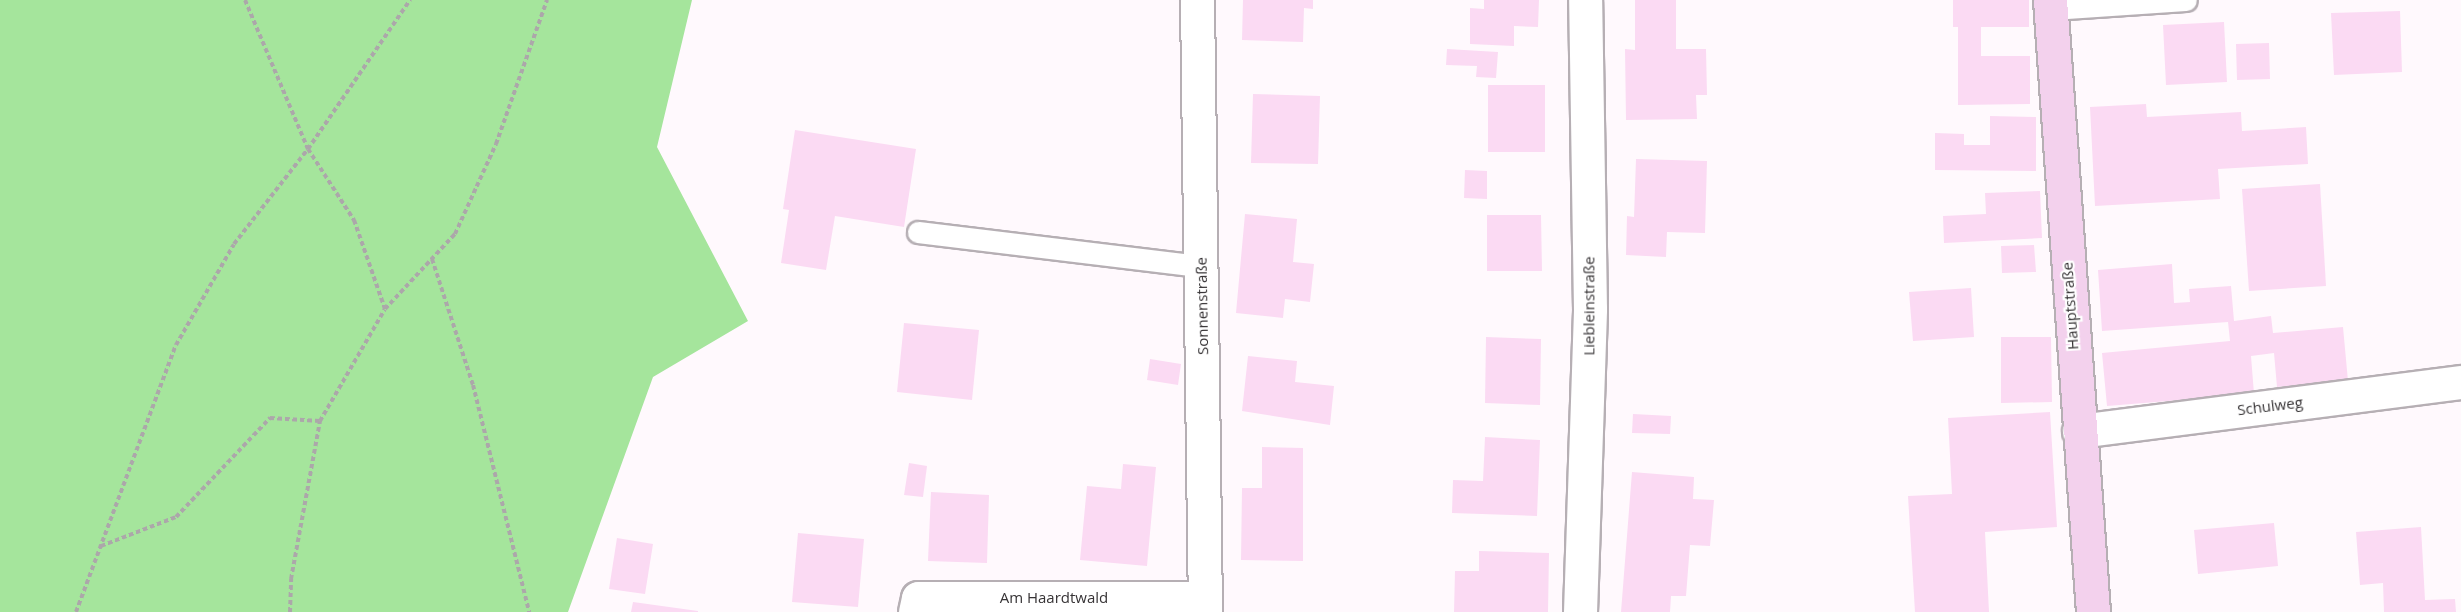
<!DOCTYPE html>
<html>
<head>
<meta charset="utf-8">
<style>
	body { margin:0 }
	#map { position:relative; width:2461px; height:612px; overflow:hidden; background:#fff9fd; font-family:"Open Sans",sans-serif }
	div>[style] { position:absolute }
	.green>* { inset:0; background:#a5e59c }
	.building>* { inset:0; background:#fbdaf3 }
	.path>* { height:4px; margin-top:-2px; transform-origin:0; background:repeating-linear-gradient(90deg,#aca7aa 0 4.5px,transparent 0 7.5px) }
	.roads { filter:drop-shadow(2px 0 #b6afb4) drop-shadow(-2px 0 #b6afb4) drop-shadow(0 2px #b6afb4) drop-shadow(0 -2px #b6afb4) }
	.lane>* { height:21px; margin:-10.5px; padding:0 10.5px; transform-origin:10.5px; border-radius:10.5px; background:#fff }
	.street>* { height:33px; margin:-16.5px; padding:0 16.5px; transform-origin:16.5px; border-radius:16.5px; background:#fff }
	.secondary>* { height:33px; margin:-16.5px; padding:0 16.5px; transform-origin:16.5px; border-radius:16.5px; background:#f3d1ed }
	span { translate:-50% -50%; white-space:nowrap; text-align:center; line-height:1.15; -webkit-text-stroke:4.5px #fff; paint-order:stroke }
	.street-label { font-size:15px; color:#363335 }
</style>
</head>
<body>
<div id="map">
	<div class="green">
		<div style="clip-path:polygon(0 0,692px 0,657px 147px,748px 321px,653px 377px,568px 612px,0 612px)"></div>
	</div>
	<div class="building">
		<div style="clip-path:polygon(1243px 0,1313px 0,1313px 9px,1304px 8px,1303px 42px,1242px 40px)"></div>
		<div style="clip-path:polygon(1484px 0,1539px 0,1538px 27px,1514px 26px,1514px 46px,1470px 44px,1470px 8px,1484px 9px)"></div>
		<div style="clip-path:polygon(1635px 0,1676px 0,1676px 49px,1706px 49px,1707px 95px,1696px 95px,1697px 119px,1626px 120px,1625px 49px,1635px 50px)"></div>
		<div style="clip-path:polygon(1953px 0,2029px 0,2029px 27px,1981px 27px,1981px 56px,2030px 56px,2030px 104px,1958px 105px,1958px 27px,1953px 27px)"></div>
		<div style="clip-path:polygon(2400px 11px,2402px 72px,2334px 75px,2331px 13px)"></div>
		<div style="clip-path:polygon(2224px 22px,2227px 82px,2166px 85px,2163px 25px)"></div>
		<div style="clip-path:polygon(2269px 43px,2270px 79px,2237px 80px,2236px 44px)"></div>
		<div style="clip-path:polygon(1447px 49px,1498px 52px,1496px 78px,1476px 77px,1477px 66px,1446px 65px)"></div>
		<div style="clip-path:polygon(1488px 85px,1545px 85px,1545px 152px,1488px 152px)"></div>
		<div style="clip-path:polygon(1253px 94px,1320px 96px,1318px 164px,1251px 163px)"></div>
		<div style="clip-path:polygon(2146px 104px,2147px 117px,2241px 112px,2242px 131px,2306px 127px,2308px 164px,2218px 169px,2220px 199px,2095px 206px,2090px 107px)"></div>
		<div style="clip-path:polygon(1990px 116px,2036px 117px,2036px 171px,1935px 170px,1935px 133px,1964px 134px,1964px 145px,1990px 145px)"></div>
		<div style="clip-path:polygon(795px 130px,916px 149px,904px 227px,835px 216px,826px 270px,781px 263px,789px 210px,783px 209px)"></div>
		<div style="clip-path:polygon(1636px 159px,1707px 161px,1705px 233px,1667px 232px,1666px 257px,1626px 255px,1627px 216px,1634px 217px)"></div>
		<div style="clip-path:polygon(1465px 170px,1487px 171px,1487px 199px,1464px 198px)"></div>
		<div style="clip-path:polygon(2320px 184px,2326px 286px,2249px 291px,2242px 189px)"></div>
		<div style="clip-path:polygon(2040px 191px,2042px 238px,1944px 243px,1943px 216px,1986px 214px,1985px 193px)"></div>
		<div style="clip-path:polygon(1245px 214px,1297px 219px,1293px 262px,1314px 264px,1310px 302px,1285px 299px,1283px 318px,1236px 313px)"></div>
		<div style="clip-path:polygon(1487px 215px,1541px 215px,1542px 271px,1487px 271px)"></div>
		<div style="clip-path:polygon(2034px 245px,2036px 272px,2002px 273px,2001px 246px)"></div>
		<div style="clip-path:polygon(2172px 264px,2174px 303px,2190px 302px,2189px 289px,2231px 286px,2234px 321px,2271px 316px,2273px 333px,2343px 327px,2348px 381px,2277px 387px,2274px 353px,2251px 356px,2254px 394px,2107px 406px,2102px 353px,2230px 341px,2228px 322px,2102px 331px,2098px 270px)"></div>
		<div style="clip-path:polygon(1971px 288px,1974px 337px,1913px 341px,1909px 292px)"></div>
		<div style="clip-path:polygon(904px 323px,979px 330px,972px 400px,897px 392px)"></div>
		<div style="clip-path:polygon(1486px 337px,1541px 339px,1540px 405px,1485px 403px)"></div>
		<div style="clip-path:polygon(2001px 337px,2051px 337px,2052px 402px,2001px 403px)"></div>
		<div style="clip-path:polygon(1248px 356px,1297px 361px,1295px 382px,1334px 386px,1330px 425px,1242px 411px)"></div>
		<div style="clip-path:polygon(1150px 359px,1181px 364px,1178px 385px,1147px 380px)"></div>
		<div style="clip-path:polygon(2050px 412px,2057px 527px,1985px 532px,1989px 612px,1915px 612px,1908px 496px,1952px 494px,1948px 418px)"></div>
		<div style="clip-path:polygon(1633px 414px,1671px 416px,1670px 434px,1632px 433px)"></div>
		<div style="clip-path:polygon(1485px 437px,1540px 440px,1537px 516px,1452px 513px,1453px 480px,1483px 481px)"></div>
		<div style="clip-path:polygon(1262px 447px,1303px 448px,1303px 561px,1241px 560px,1242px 488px,1262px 488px)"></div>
		<div style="clip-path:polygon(909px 463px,927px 466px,923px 497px,904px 495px)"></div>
		<div style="clip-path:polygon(1123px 464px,1156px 467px,1147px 566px,1080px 560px,1087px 486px,1121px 489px)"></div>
		<div style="clip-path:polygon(1632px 472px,1694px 477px,1693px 499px,1714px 500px,1710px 546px,1690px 545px,1686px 596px,1671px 596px,1670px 612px,1621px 612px)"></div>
		<div style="clip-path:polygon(931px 492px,989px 495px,987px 563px,928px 561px)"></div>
		<div style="clip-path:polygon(2274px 523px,2278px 566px,2198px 574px,2194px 530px)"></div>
		<div style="clip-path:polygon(2421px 527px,2425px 600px,2455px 599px,2456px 612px,2384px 612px,2383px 583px,2360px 585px,2356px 532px)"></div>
		<div style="clip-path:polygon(798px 533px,864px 539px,858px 607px,792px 602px)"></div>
		<div style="clip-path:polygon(617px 538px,653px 544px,645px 594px,609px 589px)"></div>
		<div style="clip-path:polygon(1479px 551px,1549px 553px,1548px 612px,1454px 612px,1455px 571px,1479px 571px)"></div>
		<div style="clip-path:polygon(633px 602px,698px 611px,698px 612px,631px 612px)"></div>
	</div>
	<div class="path">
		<div style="left:245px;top:0;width:162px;rotate:67.1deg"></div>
		<div style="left:308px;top:149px;width:85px;rotate:57.1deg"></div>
		<div style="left:354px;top:220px;width:94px;rotate:70.8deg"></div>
		<div style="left:432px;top:259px;width:133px;rotate:72deg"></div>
		<div style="left:473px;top:385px;width:234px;rotate:76.1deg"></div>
		<div style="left:101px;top:546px;width:80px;rotate:-21.1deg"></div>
		<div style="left:176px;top:517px;width:137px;rotate:-46.5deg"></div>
		<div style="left:270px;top:418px;width:50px;rotate:3.4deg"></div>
		<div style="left:76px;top:612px;width:285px;rotate:-69.5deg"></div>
		<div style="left:176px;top:345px;width:116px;rotate:-60.1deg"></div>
		<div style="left:234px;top:244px;width:120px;rotate:-52.1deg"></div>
		<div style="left:308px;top:149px;width:181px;rotate:-55.6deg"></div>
		<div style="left:290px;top:612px;width:33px;rotate:-88deg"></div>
		<div style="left:291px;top:579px;width:161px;rotate:-79.6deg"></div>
		<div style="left:320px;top:421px;width:129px;rotate:-59.9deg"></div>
		<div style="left:385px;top:309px;width:103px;rotate:-47deg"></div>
		<div style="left:455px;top:234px;width:99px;rotate:-65.5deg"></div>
		<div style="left:496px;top:144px;width:153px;rotate:-70.5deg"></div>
	</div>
	<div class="roads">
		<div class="lane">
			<div style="left:2051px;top:9px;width:135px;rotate:-3.8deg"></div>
			<div style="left:918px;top:232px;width:285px;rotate:6.9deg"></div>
		</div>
		<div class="street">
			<div style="left:1197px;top:0;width:612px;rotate:89.25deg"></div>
			<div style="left:2079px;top:431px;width:385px;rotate:-7.3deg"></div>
			<div style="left:915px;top:612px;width:14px;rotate:-78deg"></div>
			<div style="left:918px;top:598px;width:286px"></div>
			<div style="left:1580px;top:612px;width:303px;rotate:-88.1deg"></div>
			<div style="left:1590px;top:309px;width:309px;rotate:-90.9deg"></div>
		</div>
		<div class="secondary">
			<div style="left:2050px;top:0;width:614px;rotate:85.98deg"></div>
		</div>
	</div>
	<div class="street-label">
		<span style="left:1202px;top:306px;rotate:-91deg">Sonnenstraße</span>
		<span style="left:1589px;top:306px;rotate:-90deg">Liebleinstraße</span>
		<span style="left:2070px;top:306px;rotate:-94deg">Hauptstraße</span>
		<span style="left:2270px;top:406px;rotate:-7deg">Schulweg</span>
		<span style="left:1054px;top:598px">Am Haardtwald</span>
	</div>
</div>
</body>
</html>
